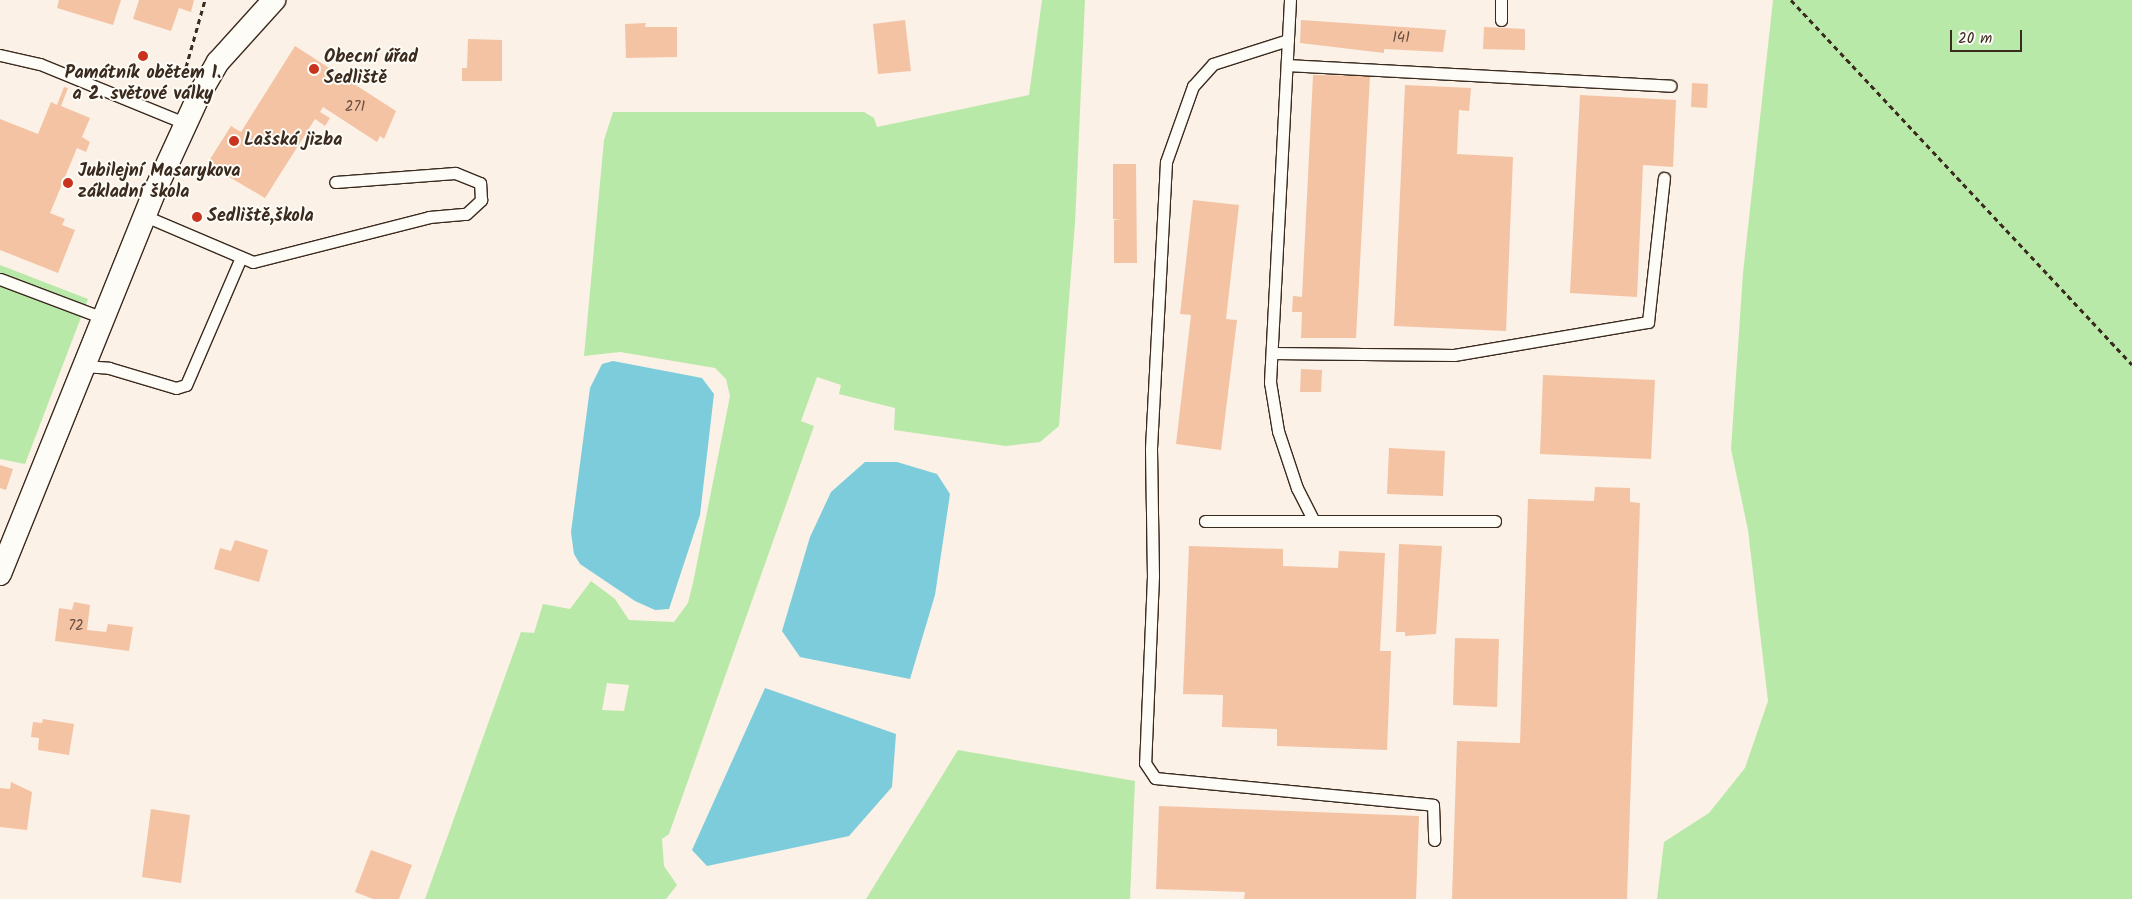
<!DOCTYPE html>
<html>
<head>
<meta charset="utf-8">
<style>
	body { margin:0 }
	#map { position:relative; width:2132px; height:899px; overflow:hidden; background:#fbf1e6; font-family:Kalam,sans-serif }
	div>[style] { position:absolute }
	.green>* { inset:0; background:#b9e9a8 }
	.water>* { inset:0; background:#7dccdb }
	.building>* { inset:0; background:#f4c3a4 }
	.path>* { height:3px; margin-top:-1.5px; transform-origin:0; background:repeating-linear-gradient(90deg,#3b2a1e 0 5px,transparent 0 9px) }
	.roads { filter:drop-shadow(1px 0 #3b2a1e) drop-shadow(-1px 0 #3b2a1e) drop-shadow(0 1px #3b2a1e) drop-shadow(0 -1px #3b2a1e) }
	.service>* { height:11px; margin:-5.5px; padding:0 5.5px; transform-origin:5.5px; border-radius:5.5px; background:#fdfcf7 }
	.minor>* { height:22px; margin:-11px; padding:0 11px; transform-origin:11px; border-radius:11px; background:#fdfcf7 }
	.dots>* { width:14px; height:14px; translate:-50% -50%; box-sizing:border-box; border:2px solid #fdfcf7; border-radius:50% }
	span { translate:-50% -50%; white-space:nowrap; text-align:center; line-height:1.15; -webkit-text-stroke:4px #fdfcf7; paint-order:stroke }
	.number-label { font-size:15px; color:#695040 }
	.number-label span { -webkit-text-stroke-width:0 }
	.poi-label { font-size:18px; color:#3b2a1e; font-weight:700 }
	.left { translate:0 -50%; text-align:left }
	.scale { position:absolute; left:1950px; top:30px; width:72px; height:22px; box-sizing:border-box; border:2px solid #3b2a1e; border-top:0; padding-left:6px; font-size:15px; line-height:18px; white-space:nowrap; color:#3b2a1e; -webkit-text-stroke:4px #fdfcf7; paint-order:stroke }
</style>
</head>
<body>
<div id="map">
	<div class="green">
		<div style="clip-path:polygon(evenodd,1042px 0,1085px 0,1075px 223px,1059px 426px,1040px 442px,1006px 446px,894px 430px,895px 408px,839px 394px,841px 385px,817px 377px,801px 421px,814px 426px,669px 834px,662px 839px,664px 866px,677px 885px,666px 899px,425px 899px,521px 632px,534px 633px,543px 604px,570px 609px,591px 581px,615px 599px,629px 620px,674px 622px,688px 603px,693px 583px,730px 396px,726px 379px,715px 368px,620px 352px,584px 356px,604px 140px,613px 112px,864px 112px,874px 118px,877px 127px,1029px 95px,1042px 0,607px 683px,629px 685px,624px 711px,602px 710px,607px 683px)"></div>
		<div style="clip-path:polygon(1773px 0,2132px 0,2132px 899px,1657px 899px,1664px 842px,1709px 813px,1745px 768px,1768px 701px,1748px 530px,1731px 449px,1743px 273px)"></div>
		<div style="clip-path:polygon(0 265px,88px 299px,25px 464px,0 459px)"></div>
		<div style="clip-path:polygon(958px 750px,1135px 781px,1130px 899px,866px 899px)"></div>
	</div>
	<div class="water">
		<div style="clip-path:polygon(613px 361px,702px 378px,714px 394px,700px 515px,669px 609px,655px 610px,635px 601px,580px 564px,574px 554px,571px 532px,590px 388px,602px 364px)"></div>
		<div style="clip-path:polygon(865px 462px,897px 462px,937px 474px,950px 494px,935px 595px,910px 679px,800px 657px,782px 631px,810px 537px,831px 492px)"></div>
		<div style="clip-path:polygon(765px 688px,896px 734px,892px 787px,849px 836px,707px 866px,692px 850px)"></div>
	</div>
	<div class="building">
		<div style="clip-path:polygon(59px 0,121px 0,113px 25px,57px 8px)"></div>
		<div style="clip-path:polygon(139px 0,194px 0,191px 12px,179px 8px,171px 31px,133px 19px)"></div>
		<div style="clip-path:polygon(905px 20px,911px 71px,878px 74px,873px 24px)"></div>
		<div style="clip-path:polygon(1301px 20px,1446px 30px,1443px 52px,1384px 49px,1384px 53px,1300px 43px)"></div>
		<div style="clip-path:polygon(646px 23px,645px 27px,677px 27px,677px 57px,626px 58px,625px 24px)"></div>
		<div style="clip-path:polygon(1484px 27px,1525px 29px,1525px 50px,1483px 49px)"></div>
		<div style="clip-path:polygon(468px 39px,502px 40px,502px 81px,462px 81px,462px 68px,467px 68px)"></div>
		<div style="clip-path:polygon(295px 46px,396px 111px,384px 139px,380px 136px,377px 142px,323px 107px,320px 112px,330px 118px,325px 126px,315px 119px,265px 198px,207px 164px,231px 126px,241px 132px)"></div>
		<div style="clip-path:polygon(1313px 75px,1370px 76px,1356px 338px,1301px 338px,1302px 312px,1292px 312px,1293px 296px,1302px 297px)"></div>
		<div style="clip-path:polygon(1692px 83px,1708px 84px,1707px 108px,1691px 107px)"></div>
		<div style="clip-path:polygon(1405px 85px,1471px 88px,1469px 111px,1459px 110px,1457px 154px,1513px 157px,1506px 331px,1394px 326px)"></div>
		<div style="clip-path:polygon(64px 87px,68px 88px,61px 106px,90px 118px,82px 137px,90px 142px,86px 152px,77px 148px,50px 213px,65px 219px,62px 225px,75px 230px,58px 273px,0 250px,0 119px,38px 134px,51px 102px,57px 105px)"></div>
		<div style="clip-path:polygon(1580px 95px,1676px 100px,1673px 167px,1643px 165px,1637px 297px,1570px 293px)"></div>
		<div style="clip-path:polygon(1113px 164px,1136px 164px,1137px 263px,1114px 263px,1114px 220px,1121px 219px,1113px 219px)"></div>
		<div style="clip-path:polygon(1193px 200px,1239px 205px,1226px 319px,1237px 320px,1221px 450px,1176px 444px,1191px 315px,1180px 314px)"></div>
		<div style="clip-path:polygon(1301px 369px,1322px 370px,1321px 392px,1300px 392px)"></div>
		<div style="clip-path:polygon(1543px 375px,1655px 380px,1651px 459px,1540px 454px)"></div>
		<div style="clip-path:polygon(1389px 448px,1445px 451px,1443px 496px,1387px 494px)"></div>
		<div style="clip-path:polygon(0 465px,13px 469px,6px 490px,0 488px)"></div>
		<div style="clip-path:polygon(1595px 487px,1630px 488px,1630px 502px,1640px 503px,1627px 899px,1452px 899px,1457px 741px,1520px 743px,1528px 499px,1594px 501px)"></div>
		<div style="clip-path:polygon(235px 540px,268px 550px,259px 582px,214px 569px,220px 548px,231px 551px)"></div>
		<div style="clip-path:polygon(1399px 544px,1442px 546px,1436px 634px,1405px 636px,1405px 632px,1396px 632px)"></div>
		<div style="clip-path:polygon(1189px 546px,1283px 549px,1283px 566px,1338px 568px,1339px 551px,1385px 553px,1380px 651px,1391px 651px,1387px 750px,1277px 746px,1277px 729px,1222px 727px,1223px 695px,1183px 694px)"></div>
		<div style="clip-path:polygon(74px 602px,90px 605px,87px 630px,106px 632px,108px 624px,133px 627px,129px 651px,55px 641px,59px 608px,72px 610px)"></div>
		<div style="clip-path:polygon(1455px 638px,1499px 639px,1497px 707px,1453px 705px)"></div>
		<div style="clip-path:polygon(43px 719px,74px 724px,69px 755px,38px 750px,39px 738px,31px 737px,33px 722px,42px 723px)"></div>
		<div style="clip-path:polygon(11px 782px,32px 792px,27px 830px,0 827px,0 788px,10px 789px)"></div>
		<div style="clip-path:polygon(1159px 806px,1419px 816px,1416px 899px,1244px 899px,1245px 892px,1156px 889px)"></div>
		<div style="clip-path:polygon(151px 809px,190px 815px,181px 883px,142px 877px)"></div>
		<div style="clip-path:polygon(371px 850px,412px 865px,399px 899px,373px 899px,355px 892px)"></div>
	</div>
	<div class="path">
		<div style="left:1791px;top:0;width:499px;rotate:46.9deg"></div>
		<div style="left:186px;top:67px;width:70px;rotate:-74.2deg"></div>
	</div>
	<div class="roads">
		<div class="service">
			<div style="left:1290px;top:0;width:383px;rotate:93deg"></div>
			<div style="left:1270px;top:382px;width:50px;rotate:80.7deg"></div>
			<div style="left:1278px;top:431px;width:60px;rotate:71.6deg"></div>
			<div style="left:1297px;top:488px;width:37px;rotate:63deg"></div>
			<div style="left:1501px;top:20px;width:20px;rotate:-90deg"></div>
			<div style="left:1288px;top:40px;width:79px;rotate:162.3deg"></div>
			<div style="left:1213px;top:64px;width:30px;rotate:132deg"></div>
			<div style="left:1193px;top:86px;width:81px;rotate:109.6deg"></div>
			<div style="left:1166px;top:162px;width:287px;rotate:93deg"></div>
			<div style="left:1151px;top:449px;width:127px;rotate:89.1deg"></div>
			<div style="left:1153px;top:576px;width:187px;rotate:92.4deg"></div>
			<div style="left:1145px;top:763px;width:18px;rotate:56deg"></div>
			<div style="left:1155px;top:778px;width:279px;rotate:5.5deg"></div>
			<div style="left:1433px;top:805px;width:35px;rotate:88deg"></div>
			<div style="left:0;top:55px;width:41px;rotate:12.7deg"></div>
			<div style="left:40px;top:64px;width:159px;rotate:22.2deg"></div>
			<div style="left:1287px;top:65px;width:384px;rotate:3.1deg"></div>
			<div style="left:145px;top:216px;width:117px;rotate:23.1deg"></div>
			<div style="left:253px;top:262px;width:182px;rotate:-14.3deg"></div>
			<div style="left:429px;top:217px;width:37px;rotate:-5deg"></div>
			<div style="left:466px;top:214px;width:21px;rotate:-43deg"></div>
			<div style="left:481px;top:200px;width:17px;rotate:-93deg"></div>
			<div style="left:480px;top:183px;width:27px;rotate:-158deg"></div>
			<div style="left:455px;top:173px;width:120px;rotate:175.7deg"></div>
			<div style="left:0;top:279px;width:110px;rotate:20.7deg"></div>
			<div style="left:1272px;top:353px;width:182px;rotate:0.6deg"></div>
			<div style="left:1454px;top:355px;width:197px;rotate:-9.7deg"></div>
			<div style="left:1648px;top:322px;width:145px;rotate:-83.7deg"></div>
			<div style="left:83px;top:366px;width:26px;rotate:4deg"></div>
			<div style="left:109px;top:368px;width:70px;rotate:16.6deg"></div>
			<div style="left:176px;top:388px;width:10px;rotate:-17deg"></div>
			<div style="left:186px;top:385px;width:139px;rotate:-66.7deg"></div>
			<div style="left:1205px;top:521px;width:290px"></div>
		</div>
		<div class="minor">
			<div style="left:0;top:574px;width:411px;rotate:-68deg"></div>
			<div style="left:154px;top:193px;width:110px;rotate:-65.3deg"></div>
			<div style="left:200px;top:93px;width:36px;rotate:-60deg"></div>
			<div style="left:218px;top:62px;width:84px;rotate:-47.9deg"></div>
		</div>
	</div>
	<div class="dots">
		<div style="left:143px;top:56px;background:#c8321e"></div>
		<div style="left:314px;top:69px;background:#c8321e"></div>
		<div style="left:234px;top:141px;background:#c8321e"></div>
		<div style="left:68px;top:183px;background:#c8321e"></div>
		<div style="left:197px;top:217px;background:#c8321e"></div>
	</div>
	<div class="number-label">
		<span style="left:1401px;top:39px">141</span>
		<span style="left:355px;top:108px">271</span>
		<span style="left:76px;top:627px">72</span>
	</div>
	<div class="poi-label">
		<span class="left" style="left:324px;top:69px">Obecní úřad<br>Sedliště</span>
		<span style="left:143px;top:85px">Památník obětem 1.<br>a 2. světové války</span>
		<span class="left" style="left:244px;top:141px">Lašská jizba</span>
		<span class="left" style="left:78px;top:183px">Jubilejní Masarykova<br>základní škola</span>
		<span class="left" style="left:207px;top:217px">Sedliště,škola</span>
	</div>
	<div class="scale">20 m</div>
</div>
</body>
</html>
